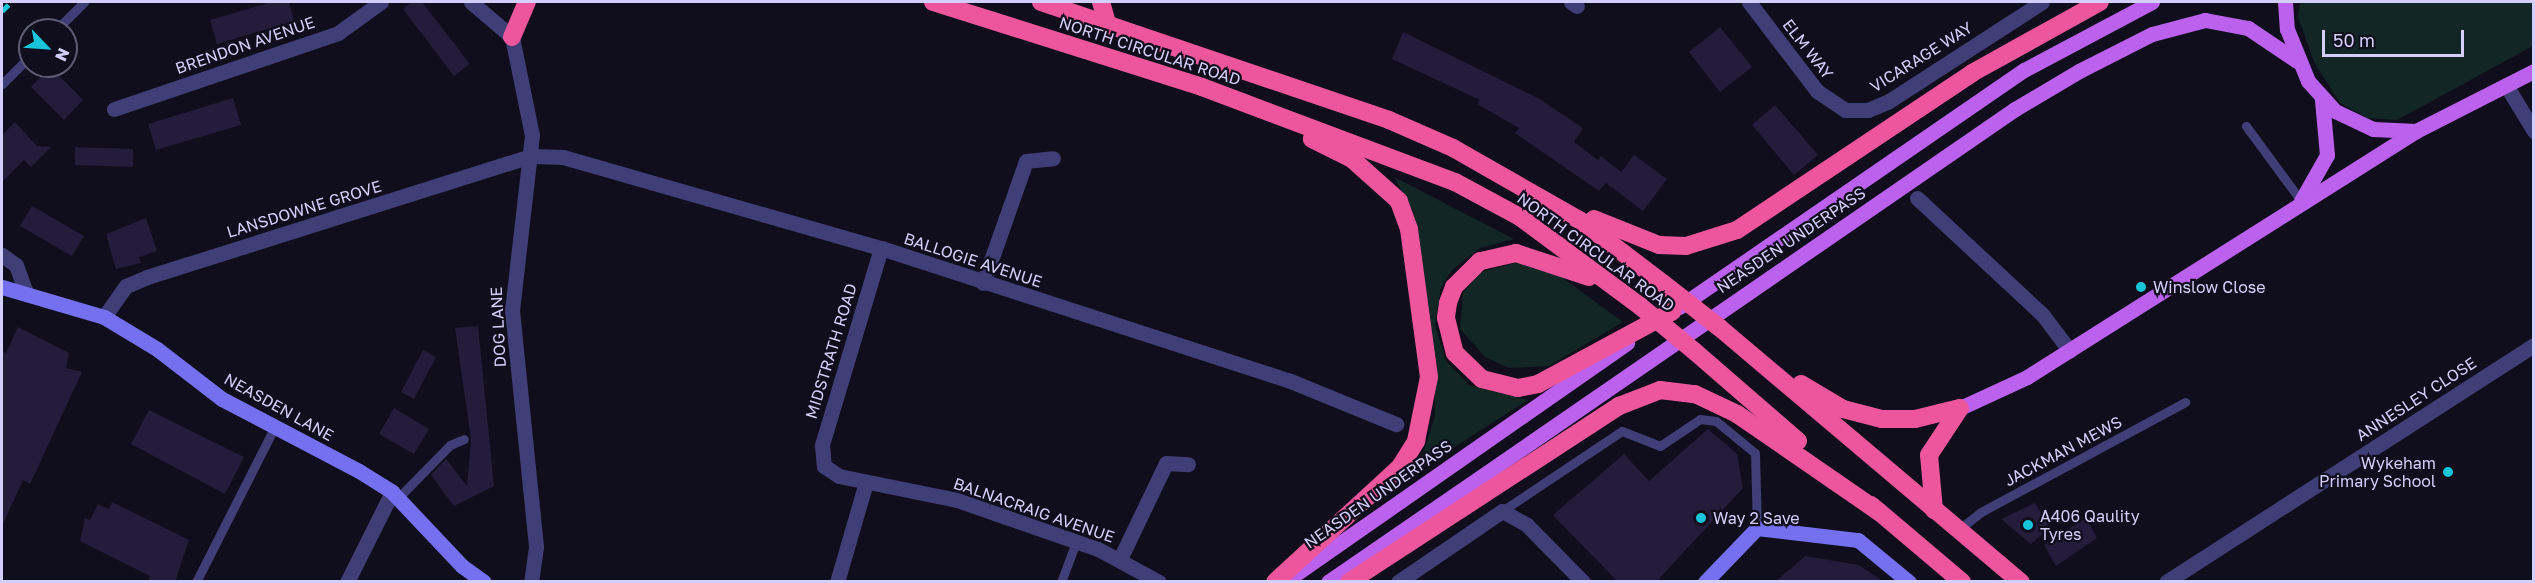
<!DOCTYPE html>
<html>
<head>
<meta charset="utf-8">
<style>
	body { margin:0 }
	#map { position:relative; width:2535px; height:583px; overflow:hidden; background:#100e1c; font-family:"Golos Text",sans-serif }
	div>[style] { position:absolute }
	.green>* { inset:0; background:#112625 }
	.building>* { inset:0; background:#231c3b }
	.lane>* { height:9px; margin:-4.5px; padding:0 4.5px; transform-origin:4.5px; border-radius:4.5px; background:#403e76 }
	.street>* { height:15px; margin:-7.5px; padding:0 7.5px; transform-origin:7.5px; border-radius:7.5px; background:#403e76 }
	.secondary>* { height:15px; margin:-7.5px; padding:0 7.5px; transform-origin:7.5px; border-radius:7.5px; background:#7470ef }
	.primary>* { height:15px; margin:-7.5px; padding:0 7.5px; transform-origin:7.5px; border-radius:7.5px; background:#bb61ee }
	.highway>* { height:18px; margin:-9px; padding:0 9px; transform-origin:9px; border-radius:9px; background:#ed569d }
	.rail>* { height:4.5px; margin-top:-2.25px; transform-origin:0; background:repeating-linear-gradient(90deg,#18c6dc 0 9px,transparent 0 17px) }
	.highway-bridge>* { height:18px; margin:-9px; padding:0 9px; transform-origin:9px; border-radius:9px; background:#ed569d }
	.dots>* { width:16px; height:16px; translate:-50% -50%; box-sizing:border-box; border:3px solid #100e1c; border-radius:50% }
	span { translate:-50% -50%; white-space:nowrap; text-align:center; line-height:1.15; -webkit-text-stroke:4.5px #100e1c; paint-order:stroke }
	.street-label { font-size:16px; color:#d4cefa }
	.poi-label { font-size:16px; color:#d4cefa }
	.left { translate:0 -50%; text-align:left }
	.right { translate:-100% -50%; text-align:right }
	.frame { position:absolute; inset:0; border:3px solid #d4cefa; pointer-events:none }
	.north { position:absolute; left:18px; top:18px; width:60px; height:60px; box-sizing:border-box; background:#100e1c; border:2px solid #5e5b75; border-radius:50%; rotate:115deg; font-size:16px; font-weight:700; line-height:24px; text-align:center; color:#d4cefa }
	.north::after { content:''; display:block; margin:auto; width:21px; height:27px; background:#18c6dc; clip-path:polygon(50% 0,100% 100%,50% 72%,0 100%) }
	.scale { position:absolute; left:2322px; top:30px; width:142px; height:27px; box-sizing:border-box; border:3px solid #d4cefa; border-top:0; padding-left:8px; font-size:18px; line-height:21px; white-space:nowrap; color:#d4cefa; -webkit-text-stroke:4px #100e1c; paint-order:stroke }
</style>
</head>
<body>
<div id="map">
	<div class="green">
		<div style="clip-path:polygon(2300px 2px,2533px 2px,2533px 46px,2397px 120px,2368px 118px,2340px 103px,2314px 62px,2298px 17px)"></div>
		<div style="clip-path:polygon(1394px 177px,1514px 239px,1480px 248px,1452px 270px,1441px 287px,1435px 325px,1446px 361px,1469px 385px,1528px 400px,1417px 471px,1435px 416px,1435px 368px,1413px 211px)"></div>
		<div style="clip-path:polygon(1521px 261px,1553px 271px,1623px 322px,1549px 366px,1509px 368px,1485px 357px,1460px 329px,1463px 293px,1479px 273px)"></div>
	</div>
	<div class="building">
		<div style="clip-path:polygon(271px 2px,289px 2px,294px 21px,217px 44px,210px 20px)"></div>
		<div style="clip-path:polygon(412px 2px,422px 2px,470px 64px,454px 76px,403px 9px)"></div>
		<div style="clip-path:polygon(1720px 27px,1752px 67px,1720px 92px,1689px 52px)"></div>
		<div style="clip-path:polygon(1403px 32px,1538px 98px,1583px 128px,1574px 142px,1598px 160px,1601px 156px,1621px 172px,1634px 155px,1667px 179px,1643px 211px,1606px 183px,1599px 191px,1515px 133px,1519px 128px,1477px 104px,1480px 100px,1392px 59px)"></div>
		<div style="clip-path:polygon(50px 67px,83px 100px,64px 120px,31px 87px)"></div>
		<div style="clip-path:polygon(233px 98px,241px 125px,156px 150px,148px 124px)"></div>
		<div style="clip-path:polygon(1775px 105px,1818px 155px,1794px 175px,1752px 125px)"></div>
		<div style="clip-path:polygon(15px 122px,37px 146px,51px 147px,31px 167px,24px 160px,2px 182px,2px 135px)"></div>
		<div style="clip-path:polygon(75px 147px,133px 149px,133px 167px,75px 165px)"></div>
		<div style="clip-path:polygon(32px 206px,84px 236px,72px 256px,20px 226px)"></div>
		<div style="clip-path:polygon(146px 218px,157px 251px,139px 257px,141px 263px,116px 269px,106px 234px)"></div>
		<div style="clip-path:polygon(478px 326px,494px 486px,454px 506px,431px 475px,446px 459px,467px 486px,471px 439px,455px 328px)"></div>
		<div style="clip-path:polygon(18px 327px,69px 353px,66px 368px,82px 372px,30px 484px,23px 480px,2px 526px,2px 351px,6px 353px)"></div>
		<div style="clip-path:polygon(423px 350px,436px 357px,414px 399px,401px 392px)"></div>
		<div style="clip-path:polygon(394px 408px,429px 429px,414px 454px,379px 434px)"></div>
		<div style="clip-path:polygon(149px 410px,244px 457px,225px 494px,131px 444px)"></div>
		<div style="clip-path:polygon(1708px 429px,1737px 454px,1743px 488px,1656px 582px,1618px 582px,1553px 515px,1624px 454px,1649px 481px)"></div>
		<div style="clip-path:polygon(112px 502px,189px 540px,175px 582px,148px 582px,150px 576px,80px 541px,85px 518px,90px 520px,98px 504px,109px 509px)"></div>
		<div style="clip-path:polygon(2035px 503px,2050px 528px,2031px 544px,2001px 519px)"></div>
		<div style="clip-path:polygon(2086px 518px,2097px 538px,2056px 566px,2044px 545px)"></div>
		<div style="clip-path:polygon(1805px 556px,1859px 565px,1884px 582px,1775px 582px)"></div>
	</div>
	<div class="lane">
		<div style="left:56px;top:30px;width:40px;rotate:-45deg"></div>
		<div style="left:2px;top:84px;width:40px;rotate:-45deg"></div>
		<div style="left:2246px;top:126px;width:93px;rotate:53.7deg"></div>
		<div style="left:398px;top:498px;width:74px;rotate:-45.5deg"></div>
		<div style="left:450px;top:445px;width:15px;rotate:-23deg"></div>
		<div style="left:1502px;top:511px;width:144px;rotate:-33.7deg"></div>
		<div style="left:1622px;top:431px;width:41px;rotate:21.5deg"></div>
		<div style="left:1660px;top:446px;width:48px;rotate:-34deg"></div>
		<div style="left:1700px;top:419px;width:16px;rotate:7deg"></div>
		<div style="left:1716px;top:421px;width:50px;rotate:39.4deg"></div>
		<div style="left:1755px;top:453px;width:75px;rotate:88.5deg"></div>
		<div style="left:1958px;top:530px;width:29px;rotate:-38deg"></div>
		<div style="left:1981px;top:512px;width:232px;rotate:-28.3deg"></div>
		<div style="left:196px;top:582px;width:175px;rotate:-63.1deg"></div>
		<div style="left:1061px;top:582px;width:43px;rotate:-69.4deg"></div>
	</div>
	<div class="street">
		<div style="left:471px;top:2px;width:54px;rotate:40.5deg"></div>
		<div style="left:512px;top:37px;width:100px;rotate:78.5deg"></div>
		<div style="left:532px;top:135px;width:176px;rotate:96.5deg"></div>
		<div style="left:512px;top:310px;width:238px;rotate:84.2deg"></div>
		<div style="left:536px;top:547px;width:35px;rotate:98deg"></div>
		<div style="left:1571px;top:2px;width:7px;rotate:34deg"></div>
		<div style="left:1749px;top:2px;width:112px;rotate:52.6deg"></div>
		<div style="left:1817px;top:91px;width:34px;rotate:34deg"></div>
		<div style="left:1845px;top:110px;width:23px"></div>
		<div style="left:1868px;top:110px;width:23px;rotate:-23deg"></div>
		<div style="left:1889px;top:101px;width:182px;rotate:-32.9deg"></div>
		<div style="left:2506px;top:85px;width:54px;rotate:58.7deg"></div>
		<div style="left:114px;top:109px;width:237px;rotate:-18.7deg"></div>
		<div style="left:338px;top:33px;width:53px;rotate:-35.8deg"></div>
		<div style="left:1917px;top:198px;width:171px;rotate:42.9deg"></div>
		<div style="left:2042px;top:314px;width:46px;rotate:52.9deg"></div>
		<div style="left:881px;top:248px;width:206px;rotate:106.7deg"></div>
		<div style="left:822px;top:445px;width:21px;rotate:85deg"></div>
		<div style="left:824px;top:466px;width:18px;rotate:34deg"></div>
		<div style="left:839px;top:476px;width:120px;rotate:11.5deg"></div>
		<div style="left:957px;top:500px;width:149px;rotate:19.2deg"></div>
		<div style="left:1098px;top:549px;width:69px;rotate:28.4deg"></div>
		<div style="left:2px;top:255px;width:17px;rotate:36deg"></div>
		<div style="left:16px;top:265px;width:27px;rotate:70deg"></div>
		<div style="left:983px;top:283px;width:129px;rotate:-70.6deg"></div>
		<div style="left:1026px;top:161px;width:27px;rotate:-6deg"></div>
		<div style="left:104px;top:317px;width:38px;rotate:-55deg"></div>
		<div style="left:126px;top:286px;width:23px;rotate:-23deg"></div>
		<div style="left:147px;top:277px;width:403px;rotate:-17.5deg"></div>
		<div style="left:531px;top:156px;width:32px;rotate:2deg"></div>
		<div style="left:563px;top:157px;width:331px;rotate:16deg"></div>
		<div style="left:881px;top:248px;width:428px;rotate:18deg"></div>
		<div style="left:1288px;top:380px;width:117px;rotate:22.2deg"></div>
		<div style="left:1120px;top:559px;width:106px;rotate:-64.4deg"></div>
		<div style="left:1166px;top:463px;width:22px;rotate:3deg"></div>
		<div style="left:347px;top:582px;width:101px;rotate:-63.4deg"></div>
		<div style="left:837px;top:582px;width:104px;rotate:-73.8deg"></div>
		<div style="left:1398px;top:582px;width:126px;rotate:-34.3deg"></div>
		<div style="left:1502px;top:511px;width:29px;rotate:29deg"></div>
		<div style="left:1527px;top:525px;width:80px;rotate:45.5deg"></div>
		<div style="left:2166px;top:582px;width:438px;rotate:-32.8deg"></div>
	</div>
	<div class="secondary">
		<div style="left:2px;top:287px;width:106px;rotate:16.4deg"></div>
		<div style="left:104px;top:317px;width:62px;rotate:31.1deg"></div>
		<div style="left:157px;top:349px;width:82px;rotate:37.6deg"></div>
		<div style="left:222px;top:399px;width:155px;rotate:27.7deg"></div>
		<div style="left:359px;top:471px;width:39px;rotate:32deg"></div>
		<div style="left:392px;top:492px;width:102px;rotate:46.6deg"></div>
		<div style="left:462px;top:566px;width:27px;rotate:36deg"></div>
		<div style="left:1705px;top:582px;width:75px;rotate:-46.1deg"></div>
		<div style="left:1757px;top:528px;width:102px;rotate:6.8deg"></div>
		<div style="left:1858px;top:540px;width:66px;rotate:39.5deg"></div>
	</div>
	<div class="primary">
		<div style="left:2285px;top:2px;width:27px;rotate:86deg"></div>
		<div style="left:2287px;top:29px;width:56px;rotate:68deg"></div>
		<div style="left:2308px;top:81px;width:40px;rotate:48deg"></div>
		<div style="left:2335px;top:111px;width:42px;rotate:25.3deg"></div>
		<div style="left:2373px;top:129px;width:43px;rotate:2.7deg"></div>
		<div style="left:2416px;top:131px;width:132px;rotate:-27deg"></div>
		<div style="left:2301px;top:201px;width:53px;rotate:-60.5deg"></div>
		<div style="left:2327px;top:155px;width:55px;rotate:-95.2deg"></div>
		<div style="left:1679px;top:307px;width:419px;rotate:-34.5deg"></div>
		<div style="left:2024px;top:70px;width:145px;rotate:-28deg"></div>
		<div style="left:1960px;top:408px;width:74px;rotate:-24.8deg"></div>
		<div style="left:2027px;top:377px;width:460px;rotate:-32.3deg"></div>
		<div style="left:1290px;top:578px;width:411px;rotate:-34.9deg"></div>
		<div style="left:1328px;top:582px;width:834px;rotate:-34.55deg"></div>
		<div style="left:2015px;top:109px;width:74px;rotate:-30.7deg"></div>
		<div style="left:2079px;top:71px;width:82px;rotate:-26.9deg"></div>
		<div style="left:2152px;top:34px;width:55px;rotate:-14.8deg"></div>
		<div style="left:2205px;top:20px;width:44px;rotate:10.5deg"></div>
		<div style="left:2248px;top:28px;width:59px;rotate:34deg"></div>
	</div>
	<div class="highway">
		<div style="left:933px;top:2px;width:282px;rotate:17.5deg"></div>
		<div style="left:1202px;top:87px;width:270px;rotate:20.6deg"></div>
		<div style="left:1455px;top:182px;width:74px;rotate:28.3deg"></div>
		<div style="left:1520px;top:217px;width:149px;rotate:36.6deg"></div>
		<div style="left:1041px;top:2px;width:367px;rotate:18.7deg"></div>
		<div style="left:1389px;top:120px;width:70px;rotate:23.6deg"></div>
		<div style="left:1453px;top:148px;width:147px;rotate:29.7deg"></div>
		<div style="left:1581px;top:221px;width:104px;rotate:37.2deg"></div>
		<div style="left:1101px;top:2px;width:25px;rotate:74deg"></div>
		<div style="left:512px;top:37px;width:38px;rotate:-67deg"></div>
		<div style="left:1594px;top:219px;width:70px;rotate:21.8deg"></div>
		<div style="left:1659px;top:245px;width:27px;rotate:2deg"></div>
		<div style="left:1686px;top:246px;width:53px;rotate:-17.4deg"></div>
		<div style="left:1737px;top:230px;width:283px;rotate:-33.7deg"></div>
		<div style="left:1972px;top:73px;width:146px;rotate:-29deg"></div>
		<div style="left:1589px;top:277px;width:77px;rotate:-161.8deg"></div>
		<div style="left:1516px;top:253px;width:37px;rotate:167deg"></div>
		<div style="left:1480px;top:261px;width:37px;rotate:135deg"></div>
		<div style="left:1454px;top:287px;width:17px;rotate:111deg"></div>
		<div style="left:1448px;top:303px;width:15px;rotate:98deg"></div>
		<div style="left:1446px;top:318px;width:36px;rotate:76deg"></div>
		<div style="left:1455px;top:353px;width:37px;rotate:44deg"></div>
		<div style="left:1482px;top:379px;width:37px;rotate:14deg"></div>
		<div style="left:1518px;top:388px;width:20px;rotate:-11deg"></div>
		<div style="left:1538px;top:384px;width:153px;rotate:-28.4deg"></div>
		<div style="left:1720px;top:328px;width:394px;rotate:40.2deg"></div>
		<div style="left:1693px;top:350px;width:139px;rotate:40.9deg"></div>
		<div style="left:1801px;top:384px;width:49px;rotate:30.8deg"></div>
		<div style="left:1843px;top:409px;width:40px;rotate:14.4deg"></div>
		<div style="left:1882px;top:419px;width:33px"></div>
		<div style="left:1915px;top:419px;width:46px;rotate:-13.7deg"></div>
		<div style="left:1871px;top:505px;width:119px;rotate:40.2deg"></div>
		<div style="left:1934px;top:510px;width:55px;rotate:-95.2deg"></div>
		<div style="left:1929px;top:455px;width:56px;rotate:-56.6deg"></div>
		<div style="left:1275px;top:582px;width:170px;rotate:-42.6deg"></div>
		<div style="left:1400px;top:467px;width:31px;rotate:-58deg"></div>
		<div style="left:1416px;top:441px;width:65px;rotate:-78.5deg"></div>
		<div style="left:1429px;top:377px;width:149px;rotate:-97.7deg"></div>
		<div style="left:1409px;top:229px;width:30px;rotate:-110deg"></div>
		<div style="left:1399px;top:201px;width:63px;rotate:-138.2deg"></div>
		<div style="left:1352px;top:159px;width:45px;rotate:-153.4deg"></div>
		<div style="left:1349px;top:582px;width:322px;rotate:-33.1deg"></div>
		<div style="left:1619px;top:406px;width:44px;rotate:-21.3deg"></div>
		<div style="left:1660px;top:390px;width:35px;rotate:7deg"></div>
		<div style="left:1695px;top:394px;width:47px;rotate:25.5deg"></div>
		<div style="left:1737px;top:414px;width:173px;rotate:34.6deg"></div>
	</div>
	<div class="rail">
		<div style="left:2px;top:11px;width:13px;rotate:-45deg"></div>
	</div>
	<div class="highway-bridge">
		<div style="left:1664px;top:284px;width:71px;rotate:38.2deg"></div>
		<div style="left:1640px;top:306px;width:69px;rotate:39.7deg"></div>
	</div>
	<div class="dots">
		<div style="left:2141px;top:287px;background:#18c6dc"></div>
		<div style="left:2448px;top:472px;background:#18c6dc"></div>
		<div style="left:1701px;top:518px;background:#18c6dc"></div>
		<div style="left:2028px;top:525px;background:#18c6dc"></div>
	</div>
	<div class="street-label">
		<span style="left:245px;top:45px;rotate:-19deg">BRENDON AVENUE</span>
		<span style="left:1808px;top:49px;rotate:52deg">ELM WAY</span>
		<span style="left:1150px;top:51px;rotate:18deg">NORTH CIRCULAR ROAD</span>
		<span style="left:1921px;top:57px;rotate:-32deg">VICARAGE WAY</span>
		<span style="left:304px;top:209px;rotate:-17deg">LANSDOWNE GROVE</span>
		<span style="left:1791px;top:240px;rotate:-34deg">NEASDEN UNDERPASS</span>
		<span style="left:1596px;top:252px;rotate:36deg">NORTH CIRCULAR ROAD</span>
		<span style="left:973px;top:260px;rotate:18deg">BALLOGIE AVENUE</span>
		<span style="left:498px;top:327px;rotate:-93deg">DOG LANE</span>
		<span style="left:831px;top:351px;rotate:-73deg">MIDSTRATH ROAD</span>
		<span style="left:2416px;top:399px;rotate:-33deg">ANNESLEY CLOSE</span>
		<span style="left:279px;top:407px;rotate:29deg">NEASDEN LANE</span>
		<span style="left:2063px;top:451px;rotate:-28deg">JACKMAN MEWS</span>
		<span style="left:1378px;top:494px;rotate:-35deg">NEASDEN UNDERPASS</span>
		<span style="left:1034px;top:510px;rotate:19deg">BALNACRAIG AVENUE</span>
	</div>
	<div class="poi-label">
		<span class="left" style="left:2153px;top:287px">Winslow Close</span>
		<span class="right" style="left:2436px;top:472px">Wykeham<br>Primary School</span>
		<span class="left" style="left:2040px;top:525px">A406 Qaulity<br>Tyres</span>
		<span class="left" style="left:1713px;top:518px">Way 2 Save</span>
	</div>
	<div class="frame"></div>
	<div class="north">N</div>
	<div class="scale">50 m</div>
</div>
</body>
</html>
